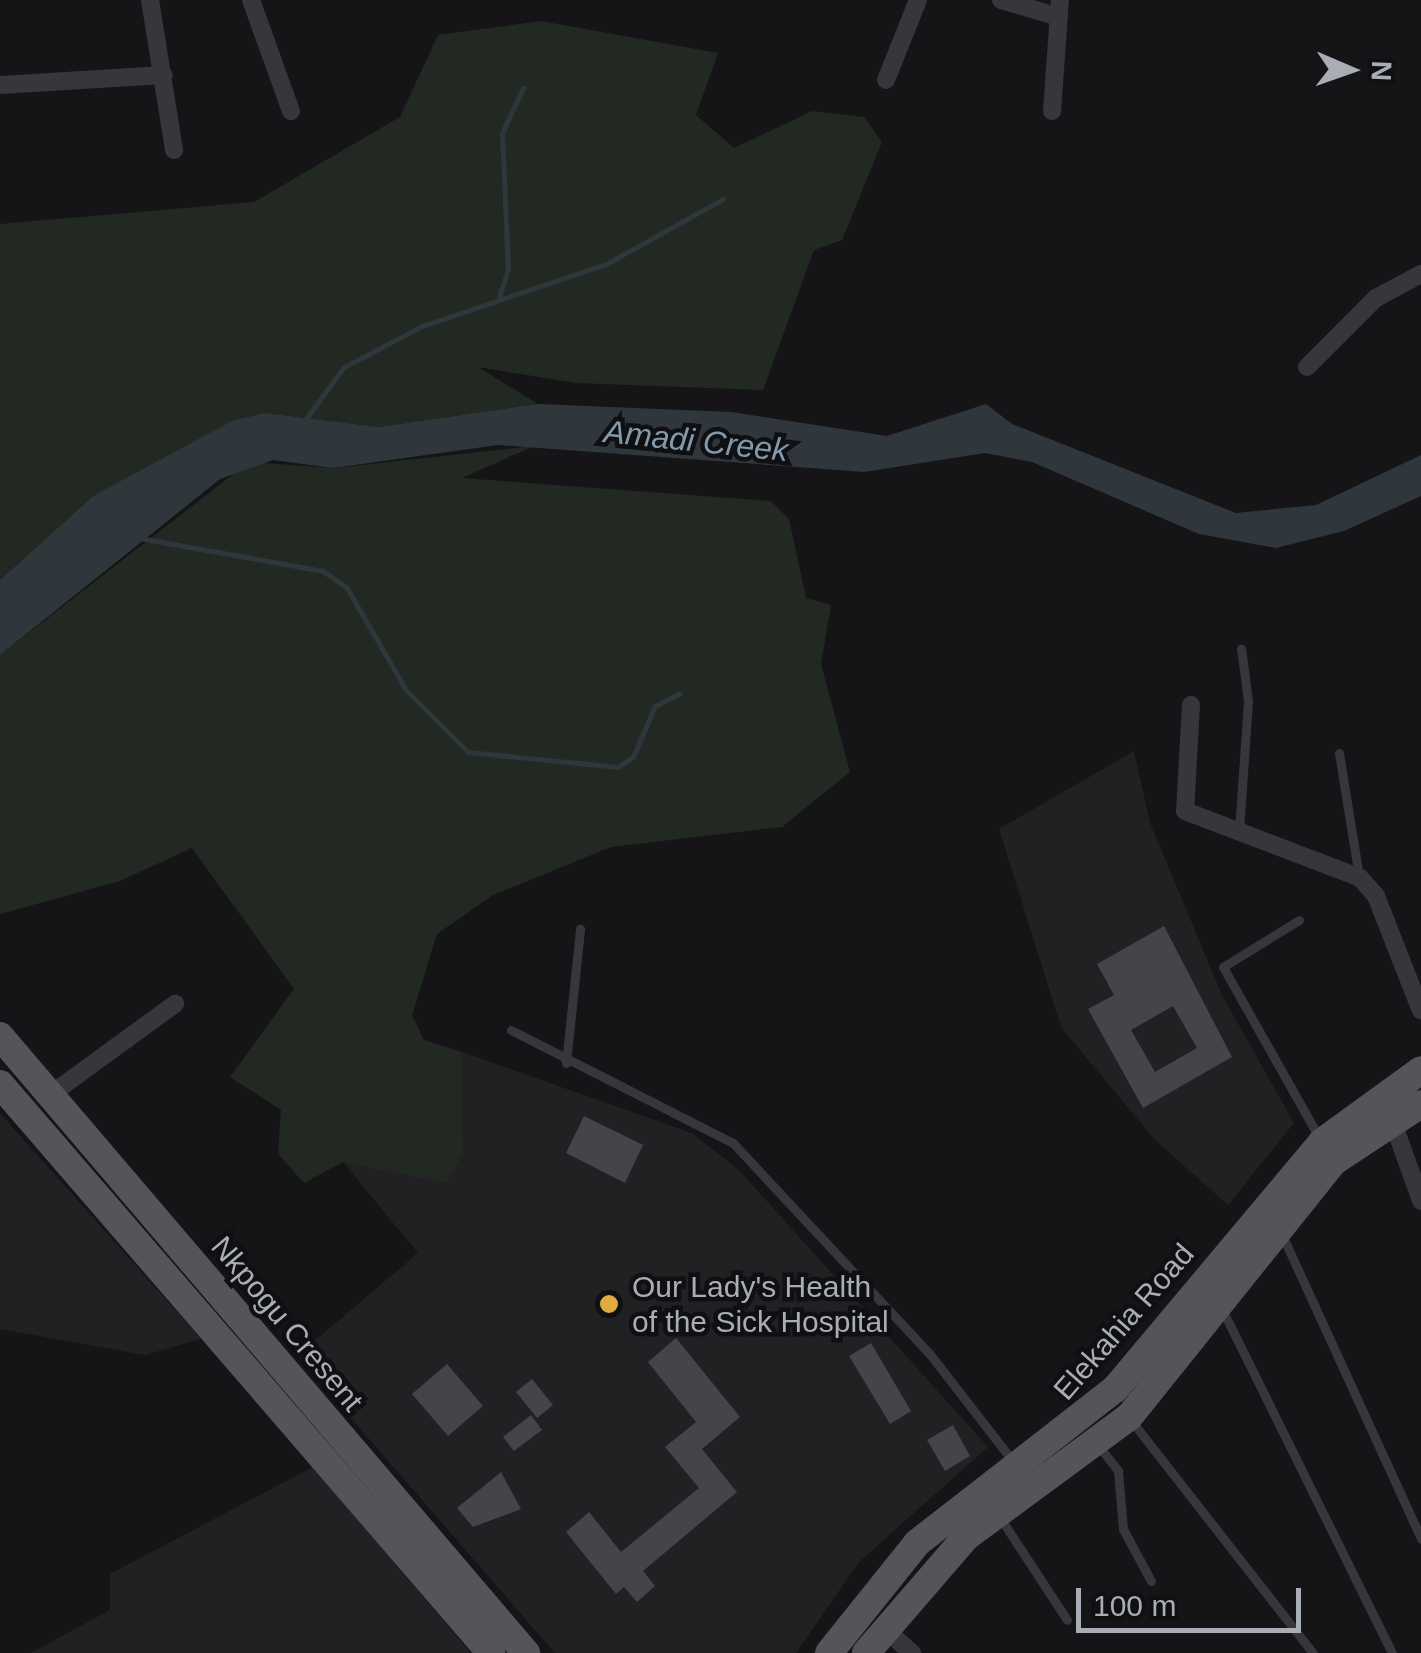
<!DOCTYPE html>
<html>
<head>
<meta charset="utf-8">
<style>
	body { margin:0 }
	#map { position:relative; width:1421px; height:1653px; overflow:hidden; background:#151517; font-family:Helvetica,sans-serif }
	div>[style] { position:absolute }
	.built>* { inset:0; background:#212124 }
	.green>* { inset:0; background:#222922 }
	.water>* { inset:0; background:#2f363c }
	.stream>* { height:5px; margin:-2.5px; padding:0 2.5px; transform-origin:2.5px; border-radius:2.5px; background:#2f363c }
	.building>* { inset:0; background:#44454a }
	.lane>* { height:9px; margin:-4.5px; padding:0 4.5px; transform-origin:4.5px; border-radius:4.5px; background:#37373b }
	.street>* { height:18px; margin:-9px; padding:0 9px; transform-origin:9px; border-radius:9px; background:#37373b }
	.primary>* { height:28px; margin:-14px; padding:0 14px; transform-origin:14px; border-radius:14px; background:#53555a }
	.dots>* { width:28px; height:28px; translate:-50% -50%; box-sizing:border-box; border:5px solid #101012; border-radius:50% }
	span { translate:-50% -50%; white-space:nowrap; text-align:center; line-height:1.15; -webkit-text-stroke:9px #101012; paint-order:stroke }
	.poi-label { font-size:30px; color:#a8adb6 }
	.left { translate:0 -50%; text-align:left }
	.street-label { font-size:30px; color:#a8adb6 }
	.water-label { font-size:32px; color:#829aae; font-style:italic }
	.north { position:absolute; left:1301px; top:20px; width:100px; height:100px; -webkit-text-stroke:8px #101012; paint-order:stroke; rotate:92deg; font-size:28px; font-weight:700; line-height:40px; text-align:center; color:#a8adb6 }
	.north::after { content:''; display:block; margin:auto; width:35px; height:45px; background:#a8adb6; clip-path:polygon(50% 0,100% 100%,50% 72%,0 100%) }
	.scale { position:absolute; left:1076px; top:1588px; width:225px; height:45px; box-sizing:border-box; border:5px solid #a8adb6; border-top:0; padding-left:12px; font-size:30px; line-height:35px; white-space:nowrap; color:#a8adb6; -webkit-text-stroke:8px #101012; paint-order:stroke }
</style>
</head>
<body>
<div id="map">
	<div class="built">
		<div style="clip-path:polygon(1134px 751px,1150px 823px,1222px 995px,1294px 1123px,1228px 1205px,1155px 1140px,1061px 1027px,999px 829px)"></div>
		<div style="clip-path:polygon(462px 1052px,692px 1133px,740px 1171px,988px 1447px,859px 1562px,796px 1653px,555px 1653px,297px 1356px,418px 1253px,343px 1162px,463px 1153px)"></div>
		<div style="clip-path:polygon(0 1113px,201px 1339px,145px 1355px,0 1329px)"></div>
		<div style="clip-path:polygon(313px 1467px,471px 1653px,31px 1653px,110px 1610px,110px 1574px)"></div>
	</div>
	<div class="green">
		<div style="clip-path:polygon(541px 21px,718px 53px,696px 115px,734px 148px,812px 111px,864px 117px,882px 142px,842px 240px,814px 250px,763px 390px,576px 383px,478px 367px,538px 404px,379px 427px,265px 413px,93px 496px,0 580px,0 224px,254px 202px,400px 117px,438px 35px)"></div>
		<div style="clip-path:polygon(534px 446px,462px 478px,771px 501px,789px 519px,806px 598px,831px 605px,821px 664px,850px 772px,782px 827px,611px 847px,493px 895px,437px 934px,412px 1015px,424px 1040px,462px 1052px,463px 1153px,447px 1183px,343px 1162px,304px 1183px,278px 1154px,281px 1110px,230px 1077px,294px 989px,192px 848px,120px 881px,0 914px,0 655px,249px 462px,333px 468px)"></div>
	</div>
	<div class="water">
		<div style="clip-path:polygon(538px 404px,731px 412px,887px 436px,986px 404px,1012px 424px,1236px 513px,1316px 505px,1421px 455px,1421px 496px,1344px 531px,1276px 548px,1199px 534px,1032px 462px,985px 453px,864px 472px,498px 445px,333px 468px,273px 460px,220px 479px,0 655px,0 580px,93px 496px,232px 421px,265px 413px,379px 427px)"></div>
	</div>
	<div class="stream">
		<div style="left:499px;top:297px;width:29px;rotate:-72deg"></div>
		<div style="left:508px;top:269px;width:136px;rotate:-92.5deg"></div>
		<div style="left:502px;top:133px;width:50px;rotate:-65deg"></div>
		<div style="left:305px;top:420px;width:66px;rotate:-53.7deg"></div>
		<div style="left:344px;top:367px;width:88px;rotate:-27.7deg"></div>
		<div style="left:422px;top:326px;width:194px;rotate:-18.6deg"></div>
		<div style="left:606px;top:264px;width:134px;rotate:-29.1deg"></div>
		<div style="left:134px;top:537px;width:192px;rotate:10.2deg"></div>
		<div style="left:323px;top:571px;width:29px;rotate:35deg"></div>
		<div style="left:347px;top:588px;width:118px;rotate:60deg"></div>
		<div style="left:406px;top:690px;width:88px;rotate:45deg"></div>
		<div style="left:468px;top:752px;width:151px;rotate:5.7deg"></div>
		<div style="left:618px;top:767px;width:18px;rotate:-34deg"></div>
		<div style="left:633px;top:757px;width:56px;rotate:-66.7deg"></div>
		<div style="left:655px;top:706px;width:28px;rotate:-27deg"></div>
	</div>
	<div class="building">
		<div style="clip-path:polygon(evenodd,1164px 926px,1232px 1057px,1143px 1108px,1088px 1009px,1114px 995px,1097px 964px,1164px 926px,1173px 1006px,1197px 1048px,1155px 1072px,1131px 1030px,1173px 1006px)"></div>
		<div style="clip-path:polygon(584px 1116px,643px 1145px,625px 1183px,566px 1153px)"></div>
		<div style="clip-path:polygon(676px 1338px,740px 1417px,702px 1449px,737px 1492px,643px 1571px,655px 1586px,637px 1602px,624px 1587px,616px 1594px,566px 1532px,589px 1512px,621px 1552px,699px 1488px,665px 1447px,696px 1422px,648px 1362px)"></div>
		<div style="clip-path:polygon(871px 1343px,911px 1411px,890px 1424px,849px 1356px)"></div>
		<div style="clip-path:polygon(447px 1364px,483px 1406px,448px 1436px,412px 1394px)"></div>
		<div style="clip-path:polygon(532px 1379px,553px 1405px,537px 1418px,516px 1392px)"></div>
		<div style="clip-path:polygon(531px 1415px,542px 1430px,514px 1451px,503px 1437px)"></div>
		<div style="clip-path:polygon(953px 1425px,970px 1456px,945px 1471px,927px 1440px)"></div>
		<div style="clip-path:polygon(501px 1472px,521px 1509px,473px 1527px,457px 1508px)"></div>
	</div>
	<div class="lane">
		<div style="left:1339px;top:753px;width:125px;rotate:80.8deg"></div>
		<div style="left:1239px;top:830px;width:129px;rotate:-86deg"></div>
		<div style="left:1248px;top:701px;width:53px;rotate:-97.5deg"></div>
		<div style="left:1299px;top:920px;width:89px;rotate:148.3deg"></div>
		<div style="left:1223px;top:967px;width:197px;rotate:60.6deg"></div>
		<div style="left:511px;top:1030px;width:249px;rotate:27deg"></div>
		<div style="left:733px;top:1143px;width:287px;rotate:47deg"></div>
		<div style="left:929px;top:1353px;width:140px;rotate:52.2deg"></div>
		<div style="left:566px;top:1063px;width:135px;rotate:-84deg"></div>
		<div style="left:1283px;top:1237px;width:332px;rotate:65.4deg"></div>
		<div style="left:1223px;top:1311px;width:381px;rotate:63.7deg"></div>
		<div style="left:1130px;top:1419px;width:297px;rotate:52deg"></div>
		<div style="left:1098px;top:1445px;width:33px;rotate:52deg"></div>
		<div style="left:1118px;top:1471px;width:58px;rotate:85.1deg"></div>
		<div style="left:1123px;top:1529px;width:59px;rotate:61.7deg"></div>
		<div style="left:999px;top:1516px;width:124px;rotate:56.8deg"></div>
	</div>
	<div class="street">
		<div style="left:150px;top:0;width:152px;rotate:80.9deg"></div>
		<div style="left:251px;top:0;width:118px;rotate:70.2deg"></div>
		<div style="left:1001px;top:0;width:60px;rotate:16.3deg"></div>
		<div style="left:886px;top:80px;width:86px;rotate:-68.2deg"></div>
		<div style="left:0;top:85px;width:164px;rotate:-3.5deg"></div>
		<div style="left:1052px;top:111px;width:111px;rotate:-85.9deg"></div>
		<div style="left:1307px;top:367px;width:98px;rotate:-45deg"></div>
		<div style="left:1376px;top:298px;width:51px;rotate:-28.1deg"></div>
		<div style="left:1191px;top:705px;width:106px;rotate:93.2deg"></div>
		<div style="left:1185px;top:811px;width:187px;rotate:20.9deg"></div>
		<div style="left:1360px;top:878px;width:24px;rotate:48deg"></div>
		<div style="left:1376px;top:896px;width:123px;rotate:68.6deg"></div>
		<div style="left:50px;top:1095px;width:155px;rotate:-36.1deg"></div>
		<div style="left:1391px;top:1117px;width:89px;rotate:70.3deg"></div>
		<div style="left:884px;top:1628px;width:38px;rotate:42deg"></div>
	</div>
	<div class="primary">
		<div style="left:0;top:1036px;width:811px;rotate:49.55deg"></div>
		<div style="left:0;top:1084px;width:752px;rotate:49.21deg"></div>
		<div style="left:829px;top:1653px;width:141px;rotate:-51.3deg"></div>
		<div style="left:917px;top:1543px;width:251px;rotate:-37.9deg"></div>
		<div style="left:1115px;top:1389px;width:322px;rotate:-50deg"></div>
		<div style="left:1322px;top:1142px;width:122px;rotate:-36deg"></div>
		<div style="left:866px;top:1653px;width:153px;rotate:-49.2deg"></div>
		<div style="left:966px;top:1537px;width:202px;rotate:-36.4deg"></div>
		<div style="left:1129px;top:1417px;width:327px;rotate:-51.3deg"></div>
		<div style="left:1333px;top:1162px;width:105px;rotate:-33.4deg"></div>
	</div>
	<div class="dots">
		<div style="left:609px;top:1304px;background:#e2aa42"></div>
	</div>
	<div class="poi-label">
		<span class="left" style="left:632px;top:1304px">Our Lady's Health<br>of the Sick Hospital</span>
	</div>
	<div class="street-label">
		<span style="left:1124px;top:1322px;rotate:-49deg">Elekahia Road</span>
		<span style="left:287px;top:1324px;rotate:50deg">Nkpogu Cresent</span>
	</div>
	<div class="water-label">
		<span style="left:696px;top:441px;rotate:6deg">Amadi Creek</span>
	</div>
	<div class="north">N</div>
	<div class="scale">100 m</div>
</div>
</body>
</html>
